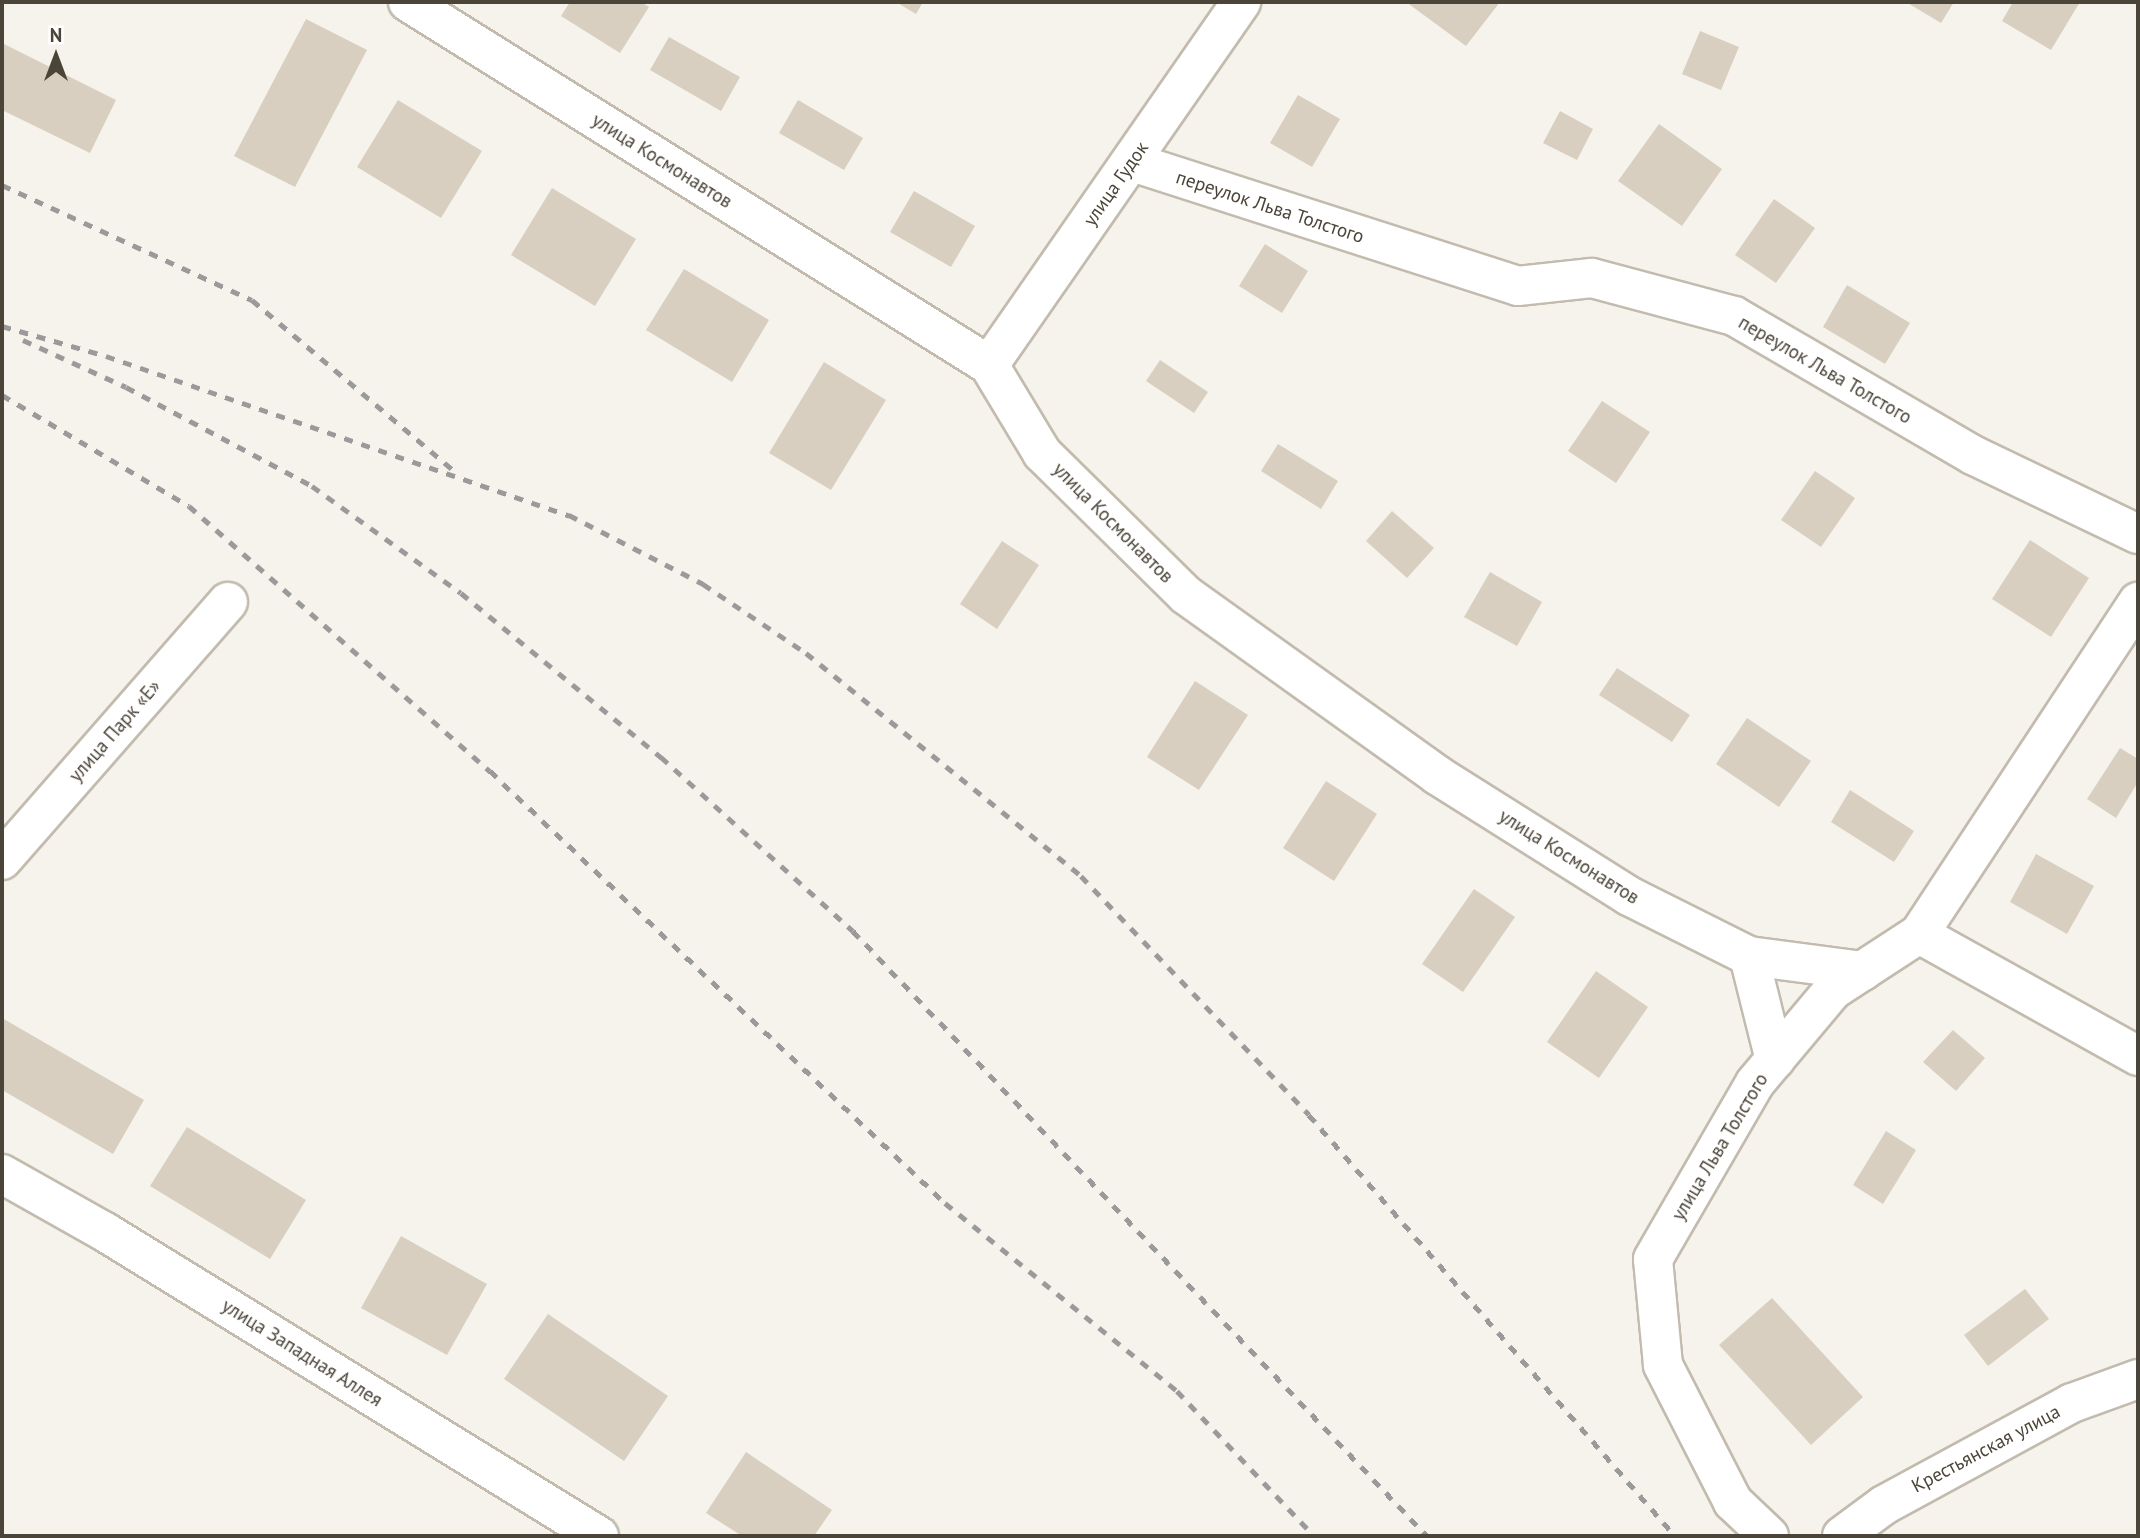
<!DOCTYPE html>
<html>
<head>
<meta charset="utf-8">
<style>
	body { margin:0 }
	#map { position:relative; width:2140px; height:1538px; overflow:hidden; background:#f6f3ec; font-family:"PT Sans",sans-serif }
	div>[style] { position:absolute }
	.building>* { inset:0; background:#d8cfc1 }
	.roads { filter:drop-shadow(2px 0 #c2bbae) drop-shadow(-2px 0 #c2bbae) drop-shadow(0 2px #c2bbae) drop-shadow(0 -2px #c2bbae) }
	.minor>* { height:38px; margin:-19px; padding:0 19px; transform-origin:19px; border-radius:19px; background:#fff }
	.rail>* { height:5px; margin-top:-2.5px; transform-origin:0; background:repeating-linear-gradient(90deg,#9a9a9a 0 9px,transparent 0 18px) }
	span { translate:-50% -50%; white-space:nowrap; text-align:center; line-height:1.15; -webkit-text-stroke:5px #fff; paint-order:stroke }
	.street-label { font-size:19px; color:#4b4439 }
	.frame { position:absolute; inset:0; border:4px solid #4b4439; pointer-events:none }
	.north { position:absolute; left:21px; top:21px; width:70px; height:70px; -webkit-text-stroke:5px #fff; paint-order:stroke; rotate:0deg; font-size:19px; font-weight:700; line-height:28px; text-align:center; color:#4b4439 }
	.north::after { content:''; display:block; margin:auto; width:24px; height:32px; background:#4b4439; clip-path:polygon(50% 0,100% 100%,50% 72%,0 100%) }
</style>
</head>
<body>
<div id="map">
	<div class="building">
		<div style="clip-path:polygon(570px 2px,641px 2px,649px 7px,620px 53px,561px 16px)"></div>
		<div style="clip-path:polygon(896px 2px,923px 2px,916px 14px)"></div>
		<div style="clip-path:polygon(1406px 2px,1500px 2px,1466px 46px)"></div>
		<div style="clip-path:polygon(1906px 2px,1954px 2px,1941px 23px)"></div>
		<div style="clip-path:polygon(2013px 2px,2080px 2px,2051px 50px,2002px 21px)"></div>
		<div style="clip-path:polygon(306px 19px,367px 50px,295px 187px,234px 156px)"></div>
		<div style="clip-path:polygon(1700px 31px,1739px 47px,1721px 90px,1682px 74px)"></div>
		<div style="clip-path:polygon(669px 37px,740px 77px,721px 111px,650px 70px)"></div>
		<div style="clip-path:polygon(2px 43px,116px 100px,90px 153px,2px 110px)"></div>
		<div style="clip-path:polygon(1298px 95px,1340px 119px,1312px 167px,1270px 143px)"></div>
		<div style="clip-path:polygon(398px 100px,482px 151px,441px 218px,357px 167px)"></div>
		<div style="clip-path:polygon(798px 100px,863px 138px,844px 170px,779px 133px)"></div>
		<div style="clip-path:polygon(1560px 111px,1593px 129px,1577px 160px,1543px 143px)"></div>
		<div style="clip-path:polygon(1659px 124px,1722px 169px,1682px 226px,1618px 181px)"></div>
		<div style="clip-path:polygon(552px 188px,636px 239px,595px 306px,511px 255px)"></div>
		<div style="clip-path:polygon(914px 191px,975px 226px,951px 267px,890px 232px)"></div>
		<div style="clip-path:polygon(1774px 199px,1815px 228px,1776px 283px,1735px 255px)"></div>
		<div style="clip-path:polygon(1265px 244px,1308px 271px,1282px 313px,1239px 286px)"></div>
		<div style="clip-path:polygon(684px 269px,769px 320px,732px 382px,646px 330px)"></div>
		<div style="clip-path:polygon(1847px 285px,1910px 323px,1885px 364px,1823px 327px)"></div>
		<div style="clip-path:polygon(1160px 360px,1208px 392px,1194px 413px,1146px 381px)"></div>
		<div style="clip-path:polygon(824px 362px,886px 400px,831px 490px,769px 453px)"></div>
		<div style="clip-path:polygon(1602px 401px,1650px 432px,1616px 483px,1568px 451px)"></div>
		<div style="clip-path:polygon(1278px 444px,1338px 481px,1321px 509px,1261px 471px)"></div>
		<div style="clip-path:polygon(1815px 471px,1855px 498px,1821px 547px,1781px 520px)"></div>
		<div style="clip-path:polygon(1392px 511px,1434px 548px,1407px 578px,1366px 541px)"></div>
		<div style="clip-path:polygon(2030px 540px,2089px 578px,2051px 637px,1992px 599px)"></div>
		<div style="clip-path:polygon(1002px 541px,1039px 565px,997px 629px,960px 604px)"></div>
		<div style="clip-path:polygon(1490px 572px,1542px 602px,1517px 646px,1464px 617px)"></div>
		<div style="clip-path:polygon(1617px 668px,1690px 715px,1672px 742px,1599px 695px)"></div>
		<div style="clip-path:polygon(1195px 681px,1248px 715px,1199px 790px,1147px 757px)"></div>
		<div style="clip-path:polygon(1747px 718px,1811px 761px,1779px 807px,1716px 764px)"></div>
		<div style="clip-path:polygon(2120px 748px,2138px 759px,2138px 782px,2116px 818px,2087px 799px)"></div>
		<div style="clip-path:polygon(1326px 781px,1377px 814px,1334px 881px,1283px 848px)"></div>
		<div style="clip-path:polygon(1850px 790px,1914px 831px,1894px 862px,1831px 822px)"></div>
		<div style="clip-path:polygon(2036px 854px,2094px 886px,2067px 934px,2010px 902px)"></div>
		<div style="clip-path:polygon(1474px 889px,1515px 917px,1463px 992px,1422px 964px)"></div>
		<div style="clip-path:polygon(1596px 971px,1648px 1007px,1599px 1078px,1547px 1042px)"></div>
		<div style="clip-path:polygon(2px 1018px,144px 1100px,113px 1154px,2px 1090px)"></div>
		<div style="clip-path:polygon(1953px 1030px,1985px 1058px,1956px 1091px,1923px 1062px)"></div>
		<div style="clip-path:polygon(187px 1127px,306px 1200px,270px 1259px,150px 1186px)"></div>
		<div style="clip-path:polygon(1886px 1131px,1916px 1150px,1883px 1204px,1853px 1185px)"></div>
		<div style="clip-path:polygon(401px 1236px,487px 1284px,447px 1355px,361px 1308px)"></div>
		<div style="clip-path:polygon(2025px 1289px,2049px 1319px,1988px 1366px,1964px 1335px)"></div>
		<div style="clip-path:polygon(1772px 1298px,1863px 1397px,1811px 1445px,1719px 1345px)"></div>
		<div style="clip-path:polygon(548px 1314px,668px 1396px,624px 1461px,504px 1379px)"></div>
		<div style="clip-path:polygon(746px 1452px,832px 1510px,814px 1536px,742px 1536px,706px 1513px)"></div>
	</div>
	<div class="roads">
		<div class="minor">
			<div style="left:408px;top:2px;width:685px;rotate:32deg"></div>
			<div style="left:989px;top:365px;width:103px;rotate:58.9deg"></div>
			<div style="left:1042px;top:453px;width:202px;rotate:44.6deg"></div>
			<div style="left:1186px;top:595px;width:309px;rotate:35.6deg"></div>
			<div style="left:1437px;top:775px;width:227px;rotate:32.2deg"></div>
			<div style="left:1629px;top:896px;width:134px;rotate:26.6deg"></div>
			<div style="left:1749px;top:956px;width:115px;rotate:7.5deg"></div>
			<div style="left:1132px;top:162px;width:405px;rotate:17.8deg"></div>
			<div style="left:1518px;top:286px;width:74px;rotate:-6.2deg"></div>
			<div style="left:1592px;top:278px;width:147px;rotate:15deg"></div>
			<div style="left:1734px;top:316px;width:276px;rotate:30.2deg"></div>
			<div style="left:1973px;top:455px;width:183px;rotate:25.6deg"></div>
			<div style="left:989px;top:365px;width:442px;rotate:-55.2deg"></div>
			<div style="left:2px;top:860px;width:343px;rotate:-48.8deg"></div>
			<div style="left:1919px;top:934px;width:251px;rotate:29.1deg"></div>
			<div style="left:1749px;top:956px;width:107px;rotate:76deg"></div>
			<div style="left:2px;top:1174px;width:118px;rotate:29.4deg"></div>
			<div style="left:105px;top:1232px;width:580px;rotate:31.61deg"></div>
			<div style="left:1769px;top:1536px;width:50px;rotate:-136.6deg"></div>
			<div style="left:1733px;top:1502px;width:154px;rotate:-117.1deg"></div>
			<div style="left:1663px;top:1365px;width:106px;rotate:-95.4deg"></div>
			<div style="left:1653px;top:1259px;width:203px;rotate:-59.9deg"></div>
			<div style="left:1755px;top:1083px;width:121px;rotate:-50deg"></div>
			<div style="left:1833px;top:990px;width:103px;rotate:-33.1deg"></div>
			<div style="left:1919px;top:934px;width:398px;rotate:-56.6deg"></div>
			<div style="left:1842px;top:1536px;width:52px;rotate:-36.4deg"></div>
			<div style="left:1884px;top:1505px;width:214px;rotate:-28.5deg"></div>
			<div style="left:2072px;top:1403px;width:70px;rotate:-20deg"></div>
		</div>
	</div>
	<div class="rail">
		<div style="left:2px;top:185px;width:275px;rotate:24.7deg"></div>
		<div style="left:252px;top:300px;width:265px;rotate:40.2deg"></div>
		<div style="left:2px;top:326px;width:108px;rotate:16.1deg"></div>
		<div style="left:106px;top:356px;width:490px;rotate:19deg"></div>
		<div style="left:569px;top:515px;width:151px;rotate:27.2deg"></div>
		<div style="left:703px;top:584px;width:124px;rotate:33.8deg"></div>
		<div style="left:806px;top:653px;width:354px;rotate:39deg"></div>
		<div style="left:1081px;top:876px;width:330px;rotate:46.3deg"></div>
		<div style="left:1309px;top:1115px;width:558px;rotate:49deg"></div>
		<div style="left:23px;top:340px;width:113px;rotate:24.5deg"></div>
		<div style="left:126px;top:387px;width:211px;rotate:28deg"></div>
		<div style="left:312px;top:486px;width:183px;rotate:35.7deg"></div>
		<div style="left:461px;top:593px;width:259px;rotate:39.4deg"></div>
		<div style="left:661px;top:757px;width:259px;rotate:42.2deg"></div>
		<div style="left:853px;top:931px;width:834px;rotate:46.51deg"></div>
		<div style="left:2px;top:395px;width:217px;rotate:30.7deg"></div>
		<div style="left:189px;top:506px;width:401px;rotate:41.4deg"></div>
		<div style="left:490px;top:771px;width:627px;rotate:43.51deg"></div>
		<div style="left:945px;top:1203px;width:299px;rotate:39deg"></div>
		<div style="left:1177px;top:1391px;width:199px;rotate:46.6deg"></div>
	</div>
	<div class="street-label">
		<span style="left:662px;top:161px;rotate:32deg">улица Космонавтов</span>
		<span style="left:1116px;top:184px;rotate:-55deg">улица Гудок</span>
		<span style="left:1270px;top:207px;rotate:18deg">переулок Льва Толстого</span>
		<span style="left:1825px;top:370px;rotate:30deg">переулок Льва Толстого</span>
		<span style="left:1113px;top:523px;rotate:45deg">улица Космонавтов</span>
		<span style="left:115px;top:731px;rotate:-49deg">улица Парк «Е»</span>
		<span style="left:1569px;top:857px;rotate:32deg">улица Космонавтов</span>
		<span style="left:1720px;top:1147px;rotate:-59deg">улица Льва Толстого</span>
		<span style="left:302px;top:1353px;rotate:32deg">улица Западная Аллея</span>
		<span style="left:1986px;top:1449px;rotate:-28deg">Крестьянская улица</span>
	</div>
	<div class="frame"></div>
	<div class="north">N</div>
</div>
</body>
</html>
